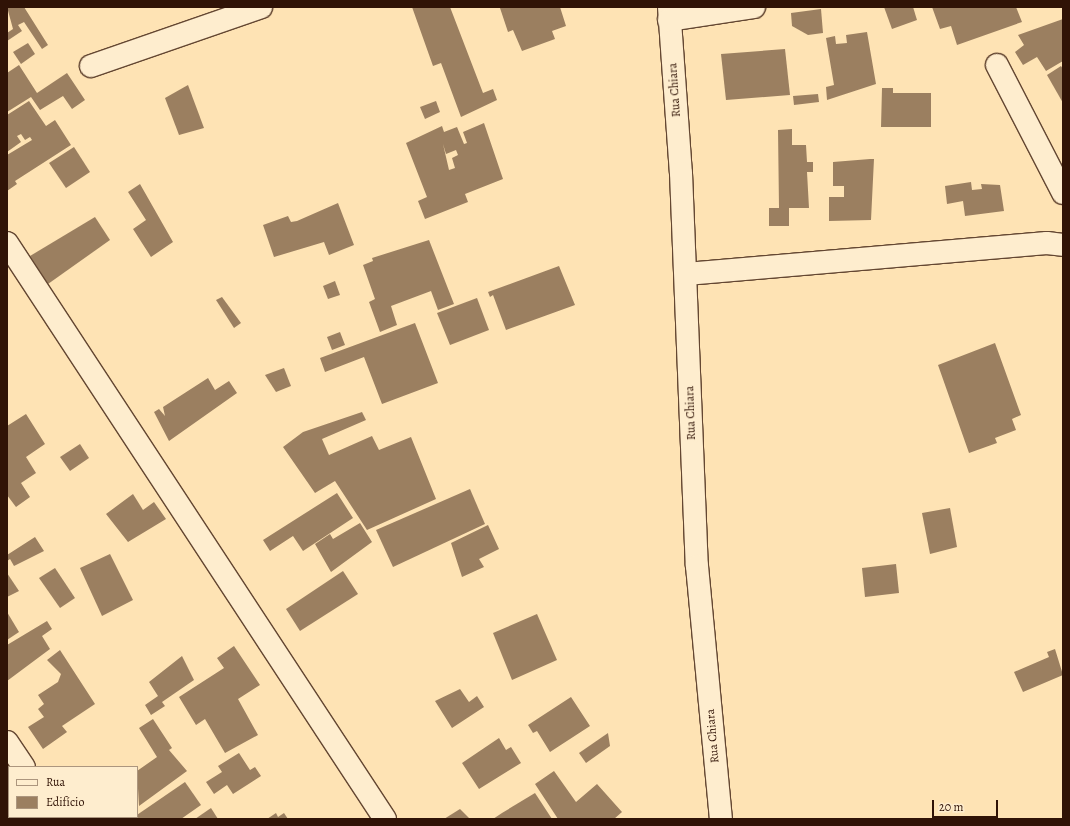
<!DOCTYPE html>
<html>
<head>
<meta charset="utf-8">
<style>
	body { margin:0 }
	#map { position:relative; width:1070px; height:826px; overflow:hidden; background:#fee3b4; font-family:Alegreya,serif }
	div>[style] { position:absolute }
	.building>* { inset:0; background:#9b7f60 }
	.roads { filter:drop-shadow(1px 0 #644732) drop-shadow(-1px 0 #644732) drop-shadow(0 1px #644732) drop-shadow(0 -1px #644732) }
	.street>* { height:22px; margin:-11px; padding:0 11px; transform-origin:11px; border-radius:11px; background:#feedce }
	span { translate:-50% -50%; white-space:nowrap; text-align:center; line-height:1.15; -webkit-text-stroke:3px #feedce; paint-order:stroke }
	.street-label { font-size:12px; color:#301306 }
	.frame { position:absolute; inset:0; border:8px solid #301306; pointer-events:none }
	.legend { position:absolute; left:8px; top:766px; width:130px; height:52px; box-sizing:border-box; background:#feedce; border:1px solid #ac967e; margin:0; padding:5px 7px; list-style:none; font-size:12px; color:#301306 }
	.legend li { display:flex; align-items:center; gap:8px; height:20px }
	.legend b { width:20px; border:1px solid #ac967e }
	.scale { position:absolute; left:932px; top:800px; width:66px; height:18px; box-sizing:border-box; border:2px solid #301306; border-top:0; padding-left:5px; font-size:12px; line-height:14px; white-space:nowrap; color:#301306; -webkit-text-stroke:3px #feedce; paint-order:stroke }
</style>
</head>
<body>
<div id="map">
	<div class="building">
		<div style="clip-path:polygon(7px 7px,24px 7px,48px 45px,42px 49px,24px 22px,18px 25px,22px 31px,7px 41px,7px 33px,13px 29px)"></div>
		<div style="clip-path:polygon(412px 7px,450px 7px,483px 93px,493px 89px,497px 100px,461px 117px,441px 63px,433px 66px)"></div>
		<div style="clip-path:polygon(560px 7px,566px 26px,552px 31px,555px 39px,522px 51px,513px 30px,508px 32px,500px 8px)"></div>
		<div style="clip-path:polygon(884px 7px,913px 7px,917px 20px,892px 29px)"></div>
		<div style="clip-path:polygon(932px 7px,1016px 7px,1022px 22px,957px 45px,951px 26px,940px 29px)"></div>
		<div style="clip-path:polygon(821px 9px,823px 33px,808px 35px,792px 26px,791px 13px)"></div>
		<div style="clip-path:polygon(1063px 19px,1063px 61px,1046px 71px,1037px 57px,1023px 65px,1015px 52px,1024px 45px,1018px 35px)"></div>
		<div style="clip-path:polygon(867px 32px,876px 84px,827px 100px,826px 87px,834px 85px,826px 38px,835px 36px,836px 44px,847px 43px,846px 35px)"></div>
		<div style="clip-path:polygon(28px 43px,35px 54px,21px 64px,13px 52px)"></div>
		<div style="clip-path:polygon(785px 49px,790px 95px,726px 100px,721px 54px)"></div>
		<div style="clip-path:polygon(19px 65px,37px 93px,67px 73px,85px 100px,72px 109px,63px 96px,40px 110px,31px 97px,7px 112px,7px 73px)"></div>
		<div style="clip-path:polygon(1061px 66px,1063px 69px,1063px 103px,1047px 75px)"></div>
		<div style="clip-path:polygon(188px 85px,204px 128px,179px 135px,165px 98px)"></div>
		<div style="clip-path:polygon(882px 88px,893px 88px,893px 93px,931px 93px,931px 127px,881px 127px)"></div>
		<div style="clip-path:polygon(818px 94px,819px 102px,794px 105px,793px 96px)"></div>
		<div style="clip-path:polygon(29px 101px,46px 126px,55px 120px,71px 145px,15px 181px,17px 184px,7px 191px,7px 155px,32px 140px,30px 137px,25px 140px,21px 134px,17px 136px,21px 142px,7px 152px,7px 115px)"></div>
		<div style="clip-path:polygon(436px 101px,440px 112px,425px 119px,420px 107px)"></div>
		<div style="clip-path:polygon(evenodd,484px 123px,503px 179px,465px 194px,468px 202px,425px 219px,418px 201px,427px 197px,406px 143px,442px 126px,444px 132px,457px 127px,464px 144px,467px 143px,463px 132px,484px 123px,443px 144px,446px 154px,456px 150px,458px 155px,452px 158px,455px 168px,449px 170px,443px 144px)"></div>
		<div style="clip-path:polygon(792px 129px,792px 145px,806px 145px,807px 162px,813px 162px,813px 172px,807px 172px,809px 208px,789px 208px,789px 226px,769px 226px,769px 208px,779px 208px,778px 130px)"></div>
		<div style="clip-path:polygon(74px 147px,90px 172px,66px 188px,49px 163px)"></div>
		<div style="clip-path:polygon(870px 159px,874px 159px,871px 220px,829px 221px,829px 197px,844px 197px,844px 186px,833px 186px,833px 162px)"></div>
		<div style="clip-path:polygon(971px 182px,972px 190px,982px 189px,981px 184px,1000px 185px,1004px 211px,965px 216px,963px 201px,947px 204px,945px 186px)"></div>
		<div style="clip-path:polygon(140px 184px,173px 242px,151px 257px,133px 229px,146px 220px,128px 192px)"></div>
		<div style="clip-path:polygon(338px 203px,354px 245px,329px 255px,324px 242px,274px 257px,263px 225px,288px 216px,291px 222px,297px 221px)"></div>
		<div style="clip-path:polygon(95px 217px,110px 240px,48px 284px,30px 256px)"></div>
		<div style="clip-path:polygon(429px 240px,454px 304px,438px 310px,431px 291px,391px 306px,397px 325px,380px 332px,369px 302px,375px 299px,363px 265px,373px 261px,372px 258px)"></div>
		<div style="clip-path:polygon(559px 266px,575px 305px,506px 330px,493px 295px,490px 297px,488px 292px)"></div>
		<div style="clip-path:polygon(335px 281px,340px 295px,328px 299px,323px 286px)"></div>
		<div style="clip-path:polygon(222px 297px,241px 323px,234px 328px,216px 300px)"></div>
		<div style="clip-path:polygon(477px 298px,489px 330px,450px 345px,437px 313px)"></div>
		<div style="clip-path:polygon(415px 323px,438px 383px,382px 404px,364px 357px,325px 372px,320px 358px)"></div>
		<div style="clip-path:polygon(340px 332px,345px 345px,332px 350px,327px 337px)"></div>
		<div style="clip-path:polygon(995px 343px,1021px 415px,1012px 419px,1016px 430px,995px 438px,997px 443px,969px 453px,938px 365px)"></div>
		<div style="clip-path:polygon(284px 368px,291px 386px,276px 392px,265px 375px)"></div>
		<div style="clip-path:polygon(208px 378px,215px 390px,229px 381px,237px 393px,169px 441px,154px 412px,159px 409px,165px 416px,163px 407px)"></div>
		<div style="clip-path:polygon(362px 412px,366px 420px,322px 439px,329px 455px,372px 436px,379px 450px,411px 437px,436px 499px,367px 530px,335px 481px,315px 493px,283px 447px,303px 432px)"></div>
		<div style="clip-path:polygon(26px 414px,45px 444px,26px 457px,36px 473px,21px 483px,30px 497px,16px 507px,7px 495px,7px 426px)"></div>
		<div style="clip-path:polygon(80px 444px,89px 458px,70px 471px,60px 457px)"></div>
		<div style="clip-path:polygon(470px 489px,485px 524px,393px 567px,376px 530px)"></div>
		<div style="clip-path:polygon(337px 493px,353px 518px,303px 551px,293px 536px,270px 551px,263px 540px)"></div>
		<div style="clip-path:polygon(133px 494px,143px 510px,154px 502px,166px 519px,128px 542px,106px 514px)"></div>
		<div style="clip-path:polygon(950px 508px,957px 547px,930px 554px,922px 513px)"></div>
		<div style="clip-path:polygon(360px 523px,372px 542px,331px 572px,315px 544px,330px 534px,333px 539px)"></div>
		<div style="clip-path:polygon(488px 525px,499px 549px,479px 559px,484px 567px,462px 577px,451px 543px)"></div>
		<div style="clip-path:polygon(35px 537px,44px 551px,14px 566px,10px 559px,7px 561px,7px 555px)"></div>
		<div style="clip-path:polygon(110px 554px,133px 600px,102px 616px,80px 568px)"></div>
		<div style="clip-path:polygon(896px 564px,899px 593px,865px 597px,862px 568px)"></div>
		<div style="clip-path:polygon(55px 568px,75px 598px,60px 608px,39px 578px)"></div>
		<div style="clip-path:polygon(343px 571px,358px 594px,300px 631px,286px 609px)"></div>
		<div style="clip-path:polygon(7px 573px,19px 591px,7px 597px)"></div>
		<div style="clip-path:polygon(7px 612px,19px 632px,7px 640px)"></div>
		<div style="clip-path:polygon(537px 614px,557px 660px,512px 680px,493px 633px)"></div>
		<div style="clip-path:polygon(47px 621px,52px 629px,42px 636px,50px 649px,7px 681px,7px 645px)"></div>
		<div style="clip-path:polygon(234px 646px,260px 685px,238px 699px,258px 735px,225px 753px,205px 719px,196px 725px,179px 697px,224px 668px,217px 658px)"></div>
		<div style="clip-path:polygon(1055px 649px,1063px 675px,1023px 692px,1014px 672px,1049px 657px,1047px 652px)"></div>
		<div style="clip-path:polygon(60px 650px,95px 704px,62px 726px,67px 732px,43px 749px,28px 727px,44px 717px,38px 709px,44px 704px,38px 695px,58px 682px,61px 674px,47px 660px)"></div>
		<div style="clip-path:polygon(182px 656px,194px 680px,162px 702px,165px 706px,151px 715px,145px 705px,158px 696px,149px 682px)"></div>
		<div style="clip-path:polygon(460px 689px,469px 702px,477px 696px,484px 707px,452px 728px,435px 701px)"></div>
		<div style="clip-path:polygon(571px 697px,590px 726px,550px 752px,537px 731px,533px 733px,528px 725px)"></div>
		<div style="clip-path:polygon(153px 719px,172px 748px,169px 750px,187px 771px,139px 806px,137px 771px,157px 757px,139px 728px)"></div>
		<div style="clip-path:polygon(608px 733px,610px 746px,586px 763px,579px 753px)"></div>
		<div style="clip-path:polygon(499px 738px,506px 750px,511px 747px,521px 763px,479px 789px,462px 763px)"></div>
		<div style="clip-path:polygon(239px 753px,250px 770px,255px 767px,261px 776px,233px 794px,227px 785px,214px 794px,206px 782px,222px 772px,218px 766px)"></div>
		<div style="clip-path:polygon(554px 771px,576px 802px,597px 784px,622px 812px,614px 819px,558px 819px,535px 784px)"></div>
		<div style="clip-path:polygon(185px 782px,201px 805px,181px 819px,131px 819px)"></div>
		<div style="clip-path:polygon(535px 793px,552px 819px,493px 819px,502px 813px)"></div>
		<div style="clip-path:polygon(211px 808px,218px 819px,195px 819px)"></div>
		<div style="clip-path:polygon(460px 809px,470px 819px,444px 819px)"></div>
		<div style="clip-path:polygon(276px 813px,278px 817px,284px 813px,288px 819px,267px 819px)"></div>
		<div style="clip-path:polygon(79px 817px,110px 817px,111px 819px,81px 819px)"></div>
	</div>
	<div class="roads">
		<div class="street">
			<div style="left:669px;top:7px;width:166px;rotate:85.9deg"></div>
			<div style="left:681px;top:173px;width:393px;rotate:87.7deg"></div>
			<div style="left:697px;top:566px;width:254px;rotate:84.6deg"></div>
			<div style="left:669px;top:20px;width:86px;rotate:-8.7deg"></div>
			<div style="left:997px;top:65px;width:144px;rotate:62.7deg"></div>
			<div style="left:91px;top:66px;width:180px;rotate:-19.1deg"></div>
			<div style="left:7px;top:243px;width:689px;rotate:56.73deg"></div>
			<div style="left:686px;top:274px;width:362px;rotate:-4.9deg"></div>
			<div style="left:1047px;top:243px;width:16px;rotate:7deg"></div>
			<div style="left:7px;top:742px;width:30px;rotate:56deg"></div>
			<div style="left:56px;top:817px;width:3px;rotate:45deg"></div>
		</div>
	</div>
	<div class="street-label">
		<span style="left:675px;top:90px;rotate:-94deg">Rua Chiara</span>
		<span style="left:691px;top:413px;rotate:-92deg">Rua Chiara</span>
		<span style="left:713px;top:736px;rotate:-95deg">Rua Chiara</span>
	</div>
	<div class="frame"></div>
	<ul class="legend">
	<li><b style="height:5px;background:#feedce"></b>Rua</li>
	<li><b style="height:11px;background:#9b7f60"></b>Edifício</li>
	</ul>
	<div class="scale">20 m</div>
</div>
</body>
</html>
